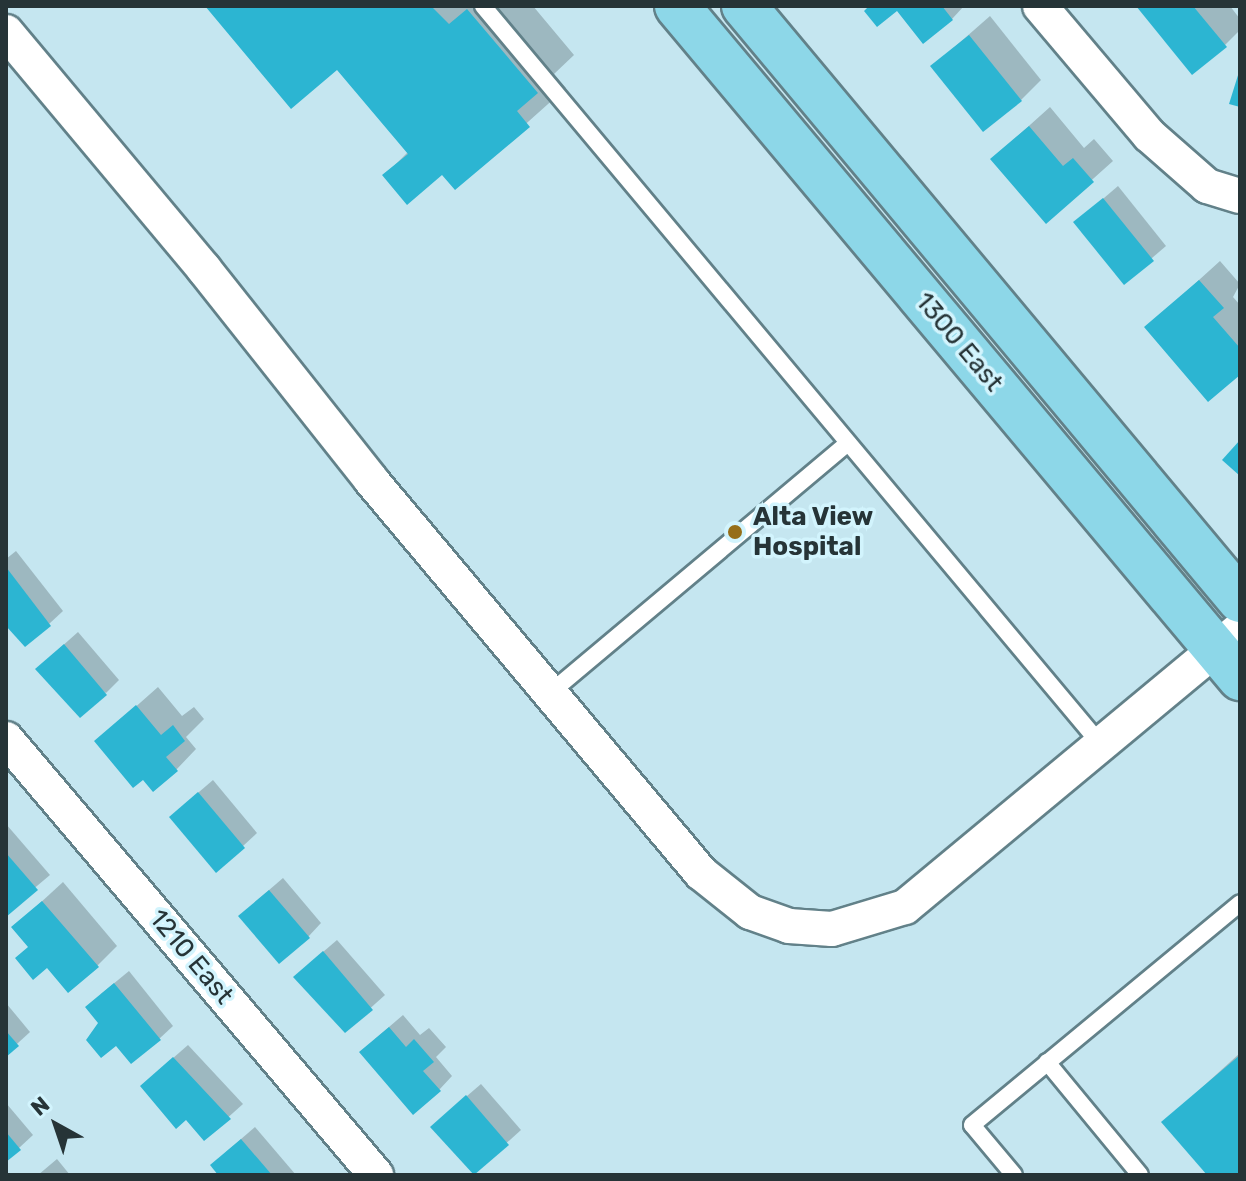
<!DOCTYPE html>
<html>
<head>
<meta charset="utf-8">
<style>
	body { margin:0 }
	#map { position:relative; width:1246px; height:1181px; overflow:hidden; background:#c5e6f0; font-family:Rubik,sans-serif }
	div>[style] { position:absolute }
	.shadow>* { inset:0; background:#0003 }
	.building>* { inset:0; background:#2cb5d2 }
	.roads { filter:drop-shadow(2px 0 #628189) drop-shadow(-2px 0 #628189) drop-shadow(0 2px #628189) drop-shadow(0 -2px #628189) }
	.service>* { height:16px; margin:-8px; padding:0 8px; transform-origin:8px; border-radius:8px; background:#fff }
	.minor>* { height:34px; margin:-17px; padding:0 17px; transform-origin:17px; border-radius:17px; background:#fff }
	.primary>* { height:44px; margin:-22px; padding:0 22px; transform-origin:22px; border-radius:22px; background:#8dd7e8 }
	.dots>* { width:22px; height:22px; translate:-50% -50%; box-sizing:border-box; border:4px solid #d2f4fd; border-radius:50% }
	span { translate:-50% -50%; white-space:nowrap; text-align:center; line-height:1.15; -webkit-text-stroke:7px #d2f4fd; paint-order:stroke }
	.street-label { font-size:26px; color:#263437 }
	.poi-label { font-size:26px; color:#263437; font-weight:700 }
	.left { translate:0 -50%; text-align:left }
	.frame { position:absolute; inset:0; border:8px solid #263437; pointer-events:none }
	.north { position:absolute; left:16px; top:1085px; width:80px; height:80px; -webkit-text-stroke:6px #d2f4fd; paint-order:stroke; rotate:320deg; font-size:22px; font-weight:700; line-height:32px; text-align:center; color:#263437 }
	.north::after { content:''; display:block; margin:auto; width:28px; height:36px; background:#263437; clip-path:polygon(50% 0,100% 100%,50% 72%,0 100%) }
</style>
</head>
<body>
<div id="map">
	<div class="shadow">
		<div style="clip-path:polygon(207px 6px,533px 6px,574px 55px,554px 74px,566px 88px,455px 187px,443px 172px,385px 175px,408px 152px,337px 67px)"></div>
		<div style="clip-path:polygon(871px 6px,964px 6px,952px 19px)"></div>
		<div style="clip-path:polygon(1138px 6px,1230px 6px,1240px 19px,1240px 30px,1225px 45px)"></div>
		<div style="clip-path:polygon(990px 16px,1041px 80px,1021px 100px,933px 66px)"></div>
		<div style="clip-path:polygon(1050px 107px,1084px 148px,1094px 139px,1113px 161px,1046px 221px,992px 159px)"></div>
		<div style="clip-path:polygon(1118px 186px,1166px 246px,1124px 282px,1076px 222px)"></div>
		<div style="clip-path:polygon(1220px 261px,1240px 284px,1233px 297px,1240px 305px,1240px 372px,1147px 327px)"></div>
		<div style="clip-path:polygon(16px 551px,63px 611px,49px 624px,6px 624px,6px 559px)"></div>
		<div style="clip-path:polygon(78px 632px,119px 680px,106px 693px,51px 656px)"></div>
		<div style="clip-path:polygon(158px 687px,182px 716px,194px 707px,204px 719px,186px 737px,196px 749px,176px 770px,143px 777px,97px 741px)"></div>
		<div style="clip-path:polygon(213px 780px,257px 833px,217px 870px,185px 804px)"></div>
		<div style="clip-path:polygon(6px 824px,50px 875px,6px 912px)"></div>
		<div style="clip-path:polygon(283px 878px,321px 923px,308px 937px,254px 903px)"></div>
		<div style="clip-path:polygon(63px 882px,117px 946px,97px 966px,30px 946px,14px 927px)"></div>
		<div style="clip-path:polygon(337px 940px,385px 995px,346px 1030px,309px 964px)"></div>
		<div style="clip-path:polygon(129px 971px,173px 1026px,159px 1039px,101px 1023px,101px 994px)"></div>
		<div style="clip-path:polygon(6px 1003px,30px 1032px,6px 1054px)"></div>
		<div style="clip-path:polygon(403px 1015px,420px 1035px,429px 1028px,446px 1047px,436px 1057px,452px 1076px,439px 1090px,375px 1039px)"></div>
		<div style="clip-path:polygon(188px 1045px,243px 1104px,205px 1138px,156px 1073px)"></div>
		<div style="clip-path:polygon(1240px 1053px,1240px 1175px,1209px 1175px,1164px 1122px)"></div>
		<div style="clip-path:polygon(481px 1084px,521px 1130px,473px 1173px,446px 1114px)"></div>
		<div style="clip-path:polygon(6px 1103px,33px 1135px,6px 1160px)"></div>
		<div style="clip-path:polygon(255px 1127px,296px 1175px,221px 1175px,226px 1152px)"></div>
		<div style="clip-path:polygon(57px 1159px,70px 1175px,38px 1175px)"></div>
	</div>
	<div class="building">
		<div style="clip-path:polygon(205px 6px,431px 6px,449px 24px,467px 9px,538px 93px,517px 111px,530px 127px,455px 190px,442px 175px,407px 205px,382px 175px,408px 154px,337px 70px,291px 109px)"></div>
		<div style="clip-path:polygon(869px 6px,942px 6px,953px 20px,923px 44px,897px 11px,877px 27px,864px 11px)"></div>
		<div style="clip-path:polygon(1136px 6px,1193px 6px,1227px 47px,1192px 75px)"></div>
		<div style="clip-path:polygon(969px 35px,1022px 101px,983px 132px,930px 66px)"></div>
		<div style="clip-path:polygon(1239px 72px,1240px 72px,1240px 107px,1229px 104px)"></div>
		<div style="clip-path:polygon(1029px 126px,1063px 166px,1073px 158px,1094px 182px,1046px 224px,990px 159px)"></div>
		<div style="clip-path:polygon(1103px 198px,1154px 261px,1124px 285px,1073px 222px)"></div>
		<div style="clip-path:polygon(1199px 280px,1224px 308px,1213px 317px,1240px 348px,1240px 375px,1208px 402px,1144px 327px)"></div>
		<div style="clip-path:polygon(1240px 440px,1240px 476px,1222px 460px)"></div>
		<div style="clip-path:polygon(6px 567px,51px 626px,25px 647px,6px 626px)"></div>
		<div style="clip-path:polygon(64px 644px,107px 695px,80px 718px,35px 669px)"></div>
		<div style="clip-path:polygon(136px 705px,161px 735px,173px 725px,185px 741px,166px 757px,178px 771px,153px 792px,143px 780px,133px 788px,94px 741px)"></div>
		<div style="clip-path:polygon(198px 792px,245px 848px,216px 873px,169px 817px)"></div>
		<div style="clip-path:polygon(6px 853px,38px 890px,6px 917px)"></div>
		<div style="clip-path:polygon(269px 890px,310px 938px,279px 964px,238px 916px)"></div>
		<div style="clip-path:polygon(42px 901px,99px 967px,68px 993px,47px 968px,33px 980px,15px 958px,28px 947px,11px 927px)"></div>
		<div style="clip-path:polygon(323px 951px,373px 1010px,345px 1033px,293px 977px)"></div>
		<div style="clip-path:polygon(114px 983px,161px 1040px,131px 1064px,116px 1046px,101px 1058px,86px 1040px,98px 1023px,85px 1007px)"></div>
		<div style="clip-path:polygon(389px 1027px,406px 1047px,414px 1039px,434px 1062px,423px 1071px,441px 1091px,413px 1115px,359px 1052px)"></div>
		<div style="clip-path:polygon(6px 1031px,19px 1046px,6px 1057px)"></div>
		<div style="clip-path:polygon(1240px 1055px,1240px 1175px,1207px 1175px,1161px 1122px)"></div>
		<div style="clip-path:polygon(173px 1057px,231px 1119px,204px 1141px,186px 1120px,176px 1129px,140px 1086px)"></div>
		<div style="clip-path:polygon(466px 1095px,509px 1145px,474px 1175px,430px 1127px)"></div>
		<div style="clip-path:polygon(6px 1132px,21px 1150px,6px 1162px)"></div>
		<div style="clip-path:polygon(241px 1139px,272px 1175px,218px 1175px,210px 1165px)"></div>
	</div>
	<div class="roads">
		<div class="service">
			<div style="left:483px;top:6px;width:965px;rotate:50.09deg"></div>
			<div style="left:550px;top:693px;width:389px;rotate:-40deg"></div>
			<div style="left:1047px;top:1062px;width:146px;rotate:50.5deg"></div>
			<div style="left:1014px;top:1175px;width:65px;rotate:-130deg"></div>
			<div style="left:972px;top:1125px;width:348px;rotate:-39.6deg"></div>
		</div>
		<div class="minor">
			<div style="left:1040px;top:6px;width:169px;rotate:49.8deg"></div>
			<div style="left:1149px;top:135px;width:77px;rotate:41.3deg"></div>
			<div style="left:1207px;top:186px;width:34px;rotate:17deg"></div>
			<div style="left:6px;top:32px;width:309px;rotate:50.1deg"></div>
			<div style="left:204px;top:269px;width:269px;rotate:51.6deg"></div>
			<div style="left:371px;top:480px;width:513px;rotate:49.98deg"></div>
			<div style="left:701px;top:873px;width:63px;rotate:38.5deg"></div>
			<div style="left:750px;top:912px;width:41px;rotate:19.7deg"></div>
			<div style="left:789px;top:926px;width:43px;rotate:4deg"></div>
			<div style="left:832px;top:929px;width:76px;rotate:-16.8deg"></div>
			<div style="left:905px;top:907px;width:435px;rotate:-39.7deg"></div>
			<div style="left:6px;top:739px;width:572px;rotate:49.68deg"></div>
		</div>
		<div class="primary">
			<div style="left:677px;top:6px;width:877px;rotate:50.04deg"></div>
			<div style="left:744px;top:6px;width:774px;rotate:50.14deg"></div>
		</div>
	</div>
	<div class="dots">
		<div style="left:735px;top:532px;background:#966e18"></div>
	</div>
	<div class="street-label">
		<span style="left:959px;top:342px;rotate:50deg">1300 East</span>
		<span style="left:191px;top:957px;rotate:50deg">1210 East</span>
	</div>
	<div class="poi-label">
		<span class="left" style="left:753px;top:532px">Alta View<br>Hospital</span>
	</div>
	<div class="frame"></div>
	<div class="north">N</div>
</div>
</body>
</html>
